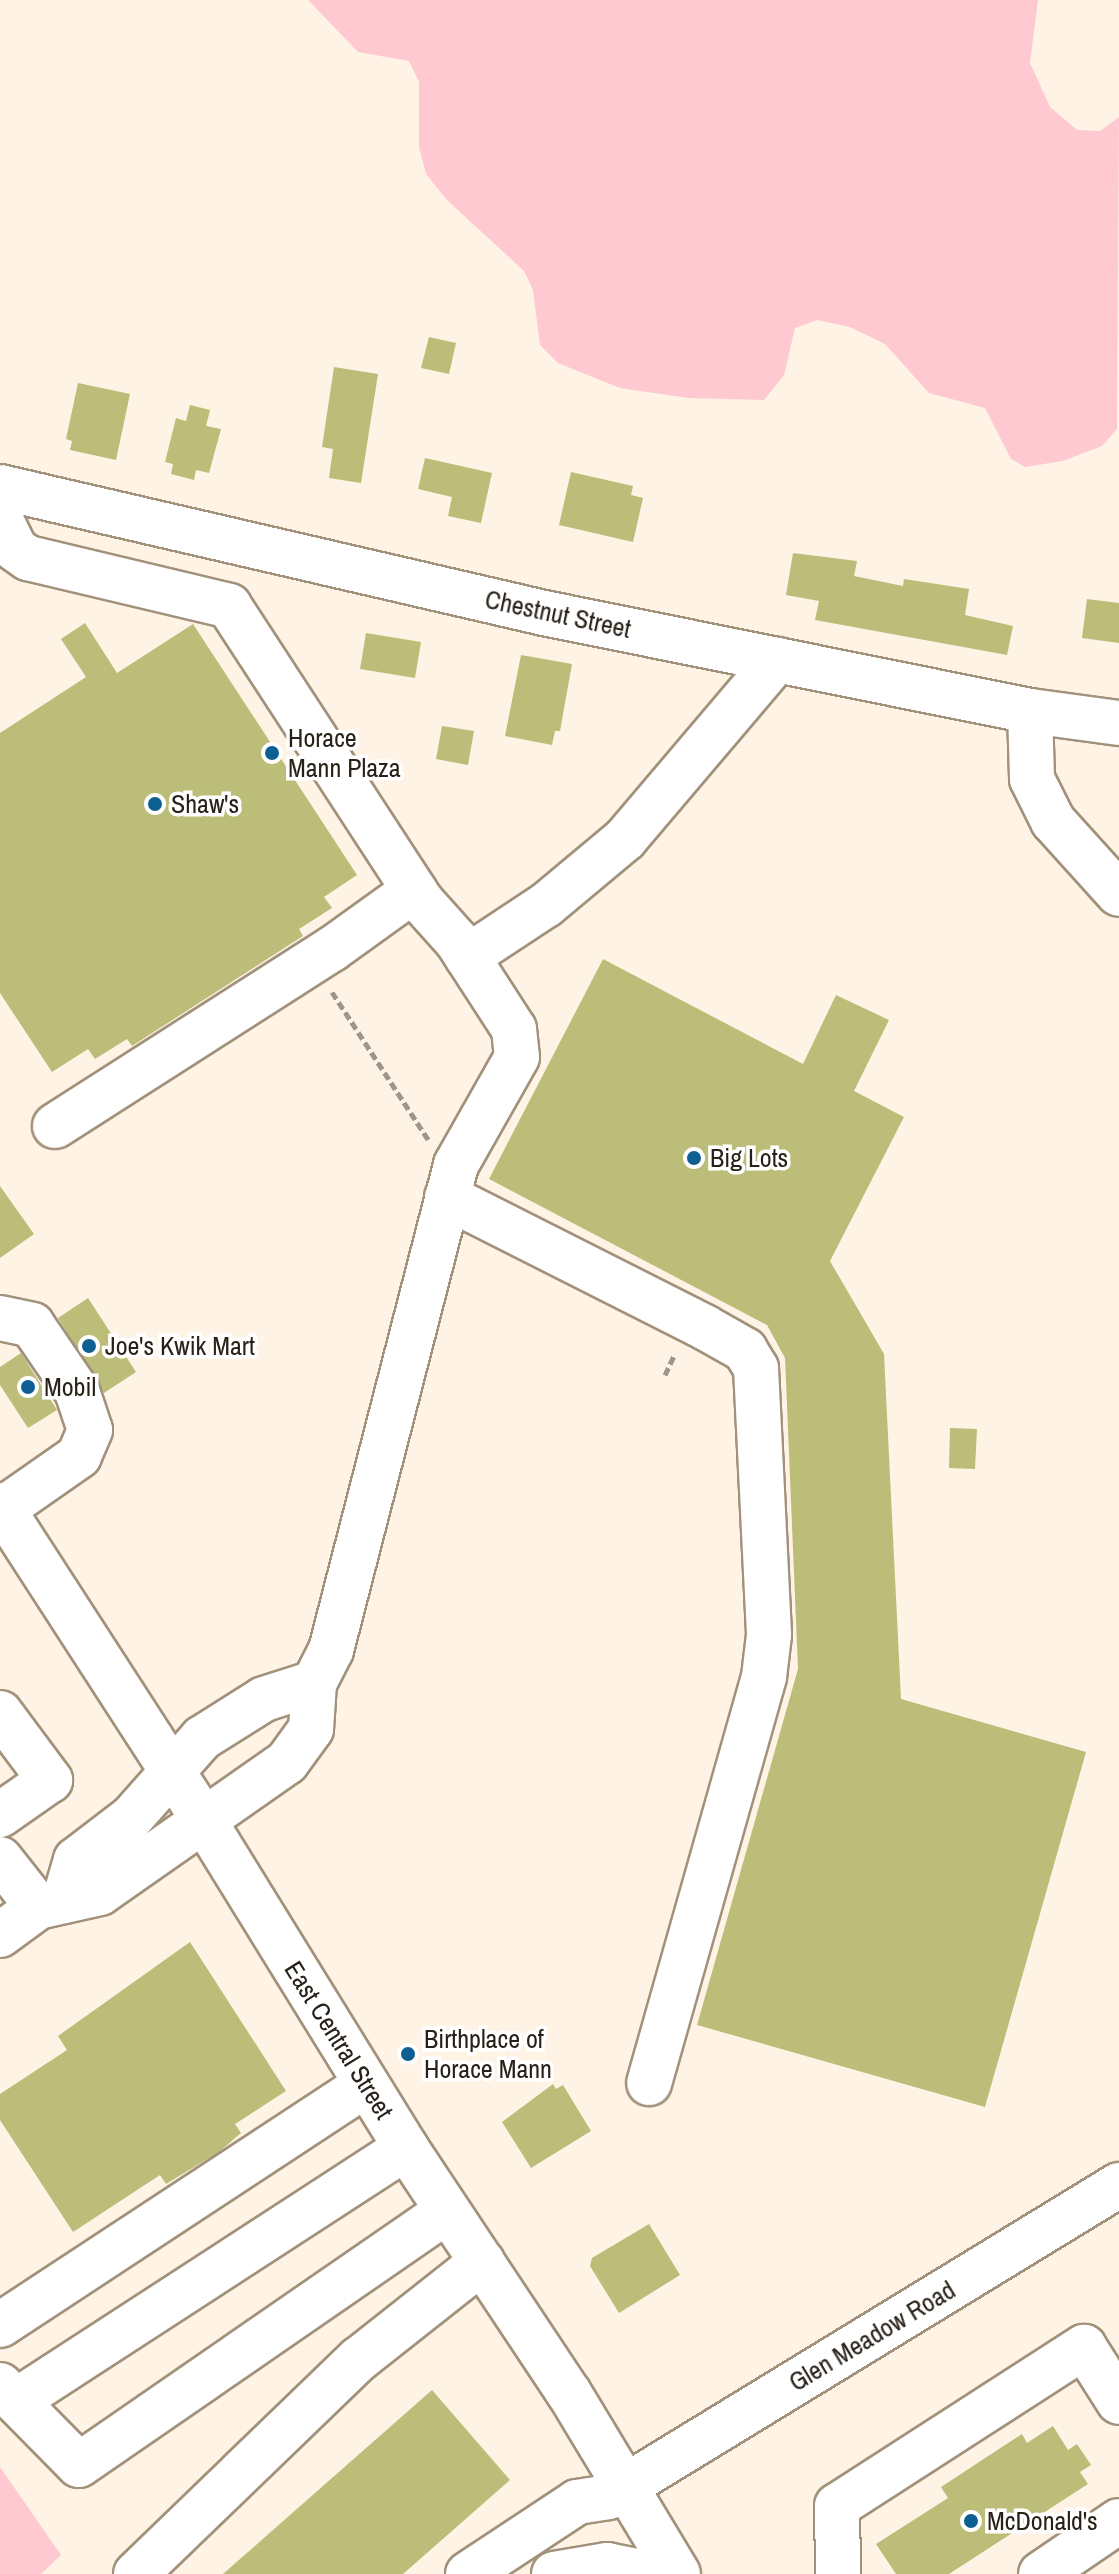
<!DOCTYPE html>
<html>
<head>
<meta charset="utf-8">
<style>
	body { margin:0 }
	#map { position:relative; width:1119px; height:2574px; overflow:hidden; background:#fef3e4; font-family:"Archivo Narrow",sans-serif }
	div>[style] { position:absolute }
	.green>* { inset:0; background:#ffc9d2 }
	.building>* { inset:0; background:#bdbd7a }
	.path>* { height:5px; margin-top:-2.5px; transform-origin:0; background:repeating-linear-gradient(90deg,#9f9689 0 8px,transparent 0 12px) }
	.roads { filter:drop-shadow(2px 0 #a2917b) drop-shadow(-2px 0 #a2917b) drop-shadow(0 2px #a2917b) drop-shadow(0 -2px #a2917b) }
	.minor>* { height:44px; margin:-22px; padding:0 22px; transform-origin:22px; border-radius:22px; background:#fff }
	.major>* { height:44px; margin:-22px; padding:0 22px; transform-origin:22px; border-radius:22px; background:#fff }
	.dots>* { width:22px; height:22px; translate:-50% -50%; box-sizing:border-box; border:4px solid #fff; border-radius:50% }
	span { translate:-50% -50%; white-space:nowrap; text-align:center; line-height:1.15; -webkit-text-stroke:7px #fff; paint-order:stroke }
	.street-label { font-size:26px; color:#282118 }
	.poi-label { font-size:26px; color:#282118 }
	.left { translate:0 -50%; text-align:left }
</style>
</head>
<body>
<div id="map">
	<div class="green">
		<div style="clip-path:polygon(308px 0,1038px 0,1030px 63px,1050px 107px,1077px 130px,1100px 131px,1119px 117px,1117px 429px,1102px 446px,1063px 461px,1025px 467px,1011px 459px,985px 408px,929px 393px,885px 344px,850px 327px,817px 320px,795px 328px,784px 375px,764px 400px,688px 398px,620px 388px,558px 363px,540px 345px,533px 290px,524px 271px,447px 200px,426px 174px,419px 147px,419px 82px,409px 61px,358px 52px)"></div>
		<div style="clip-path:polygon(0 2467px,61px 2555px,41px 2574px,0 2574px)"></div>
	</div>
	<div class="building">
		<div style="clip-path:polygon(429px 337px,456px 343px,449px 374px,421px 368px)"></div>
		<div style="clip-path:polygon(334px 367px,378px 374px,361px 483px,329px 478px,333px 449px,322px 447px)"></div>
		<div style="clip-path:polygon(78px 383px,130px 394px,116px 460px,70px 450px,72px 441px,66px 439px)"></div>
		<div style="clip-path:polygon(190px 405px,210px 410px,206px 426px,221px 429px,209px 473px,196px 470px,194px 480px,171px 474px,173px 464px,165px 462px,176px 418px,186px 421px)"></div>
		<div style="clip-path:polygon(425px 458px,492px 473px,481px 523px,448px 516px,452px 497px,418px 489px)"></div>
		<div style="clip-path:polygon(571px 472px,633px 486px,631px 495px,643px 498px,633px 542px,559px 525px)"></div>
		<div style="clip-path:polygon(793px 553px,857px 561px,854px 576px,903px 586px,904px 579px,969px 589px,965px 615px,1013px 626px,1007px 655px,815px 620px,819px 601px,786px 595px)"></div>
		<div style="clip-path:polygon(1087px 599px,1119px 603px,1119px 643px,1082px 638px)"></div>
		<div style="clip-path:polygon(85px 623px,117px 673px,193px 624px,357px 875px,324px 897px,332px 908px,299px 929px,303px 936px,132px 1046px,127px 1039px,95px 1059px,88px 1049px,52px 1072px,0 993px,0 733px,86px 677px,61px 639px)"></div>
		<div style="clip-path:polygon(366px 633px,421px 642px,415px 678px,360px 669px)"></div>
		<div style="clip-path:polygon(521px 655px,572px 664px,560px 731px,555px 731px,552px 745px,505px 736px)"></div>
		<div style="clip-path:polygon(442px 726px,474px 731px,468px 765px,436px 759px)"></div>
		<div style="clip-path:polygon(603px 959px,803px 1064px,836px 995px,889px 1020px,854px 1091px,904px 1117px,830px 1261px,884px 1354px,901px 1699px,1086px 1752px,985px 2107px,697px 2025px,798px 1669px,785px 1358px,767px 1325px,489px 1179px)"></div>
		<div style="clip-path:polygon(0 1186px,34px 1234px,0 1258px)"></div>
		<div style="clip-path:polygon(88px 1298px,136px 1372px,104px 1393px,58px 1318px)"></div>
		<div style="clip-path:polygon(21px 1353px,57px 1410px,28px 1428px,0 1385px,0 1367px)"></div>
		<div style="clip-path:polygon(950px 1428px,977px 1429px,975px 1469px,949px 1468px)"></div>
		<div style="clip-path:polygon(190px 1942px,286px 2091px,235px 2124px,241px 2133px,219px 2152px,166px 2184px,160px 2175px,73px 2232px,0 2120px,0 2094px,67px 2050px,58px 2036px)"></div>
		<div style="clip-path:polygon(553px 2084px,556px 2089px,563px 2085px,591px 2131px,531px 2168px,502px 2122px)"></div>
		<div style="clip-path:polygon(649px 2224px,680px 2275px,619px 2313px,590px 2266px,592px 2258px)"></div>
		<div style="clip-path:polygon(432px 2390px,510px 2480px,403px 2574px,223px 2574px)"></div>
		<div style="clip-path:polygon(1053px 2426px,1068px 2450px,1077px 2444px,1091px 2465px,1080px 2472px,1088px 2484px,949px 2574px,896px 2574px,876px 2544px,948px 2498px,941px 2487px,1022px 2434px,1027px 2443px)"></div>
	</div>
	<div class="path">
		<div style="left:332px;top:992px;width:178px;rotate:56.9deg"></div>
		<div style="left:665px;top:1375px;width:23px;rotate:-65deg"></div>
	</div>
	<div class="roads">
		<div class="minor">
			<div style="left:0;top:518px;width:34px;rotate:64deg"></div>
			<div style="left:15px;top:549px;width:16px;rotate:35deg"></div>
			<div style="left:28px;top:558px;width:207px;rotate:13.4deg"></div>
			<div style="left:229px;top:606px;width:353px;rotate:56.9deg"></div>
			<div style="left:422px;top:902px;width:52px;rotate:48.1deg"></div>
			<div style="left:457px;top:941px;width:105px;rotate:57.1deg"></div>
			<div style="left:514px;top:1029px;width:28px;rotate:84deg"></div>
			<div style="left:517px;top:1057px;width:124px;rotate:119.5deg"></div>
			<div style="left:456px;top:1165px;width:501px;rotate:104.45deg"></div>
			<div style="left:331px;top:1650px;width:37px;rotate:117deg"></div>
			<div style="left:314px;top:1683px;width:46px;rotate:93.7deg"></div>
			<div style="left:311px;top:1729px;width:41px;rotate:126deg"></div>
			<div style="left:287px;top:1762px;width:228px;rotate:145deg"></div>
			<div style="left:100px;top:1893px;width:64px;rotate:167.3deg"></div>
			<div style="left:38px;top:1907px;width:47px;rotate:143.6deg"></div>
			<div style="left:1030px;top:711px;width:68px;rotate:88.3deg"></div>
			<div style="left:1032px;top:779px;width:47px;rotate:63.4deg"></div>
			<div style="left:1053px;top:821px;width:98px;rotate:47.9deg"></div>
			<div style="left:467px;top:957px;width:95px;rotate:-33.4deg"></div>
			<div style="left:546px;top:905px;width:103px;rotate:-39.9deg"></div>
			<div style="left:625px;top:839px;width:235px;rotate:-49.7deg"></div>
			<div style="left:55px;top:1126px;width:329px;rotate:-32.6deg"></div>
			<div style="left:332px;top:949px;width:101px;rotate:-35.7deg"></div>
			<div style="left:447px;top:1197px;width:290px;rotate:26.8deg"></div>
			<div style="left:706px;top:1328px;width:45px;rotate:29.4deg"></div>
			<div style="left:745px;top:1350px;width:21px;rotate:59deg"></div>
			<div style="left:756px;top:1368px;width:267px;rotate:87.2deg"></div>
			<div style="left:769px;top:1635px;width:42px;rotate:96.8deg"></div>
			<div style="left:764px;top:1677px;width:422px;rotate:105.8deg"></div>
			<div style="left:0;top:1318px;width:33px;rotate:12deg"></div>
			<div style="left:32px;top:1325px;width:80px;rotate:55.7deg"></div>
			<div style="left:77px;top:1391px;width:41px;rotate:71.6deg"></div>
			<div style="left:90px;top:1430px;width:28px;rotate:113deg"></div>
			<div style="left:79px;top:1456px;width:93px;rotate:145.1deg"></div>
			<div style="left:0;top:1713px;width:84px;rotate:53.3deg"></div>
			<div style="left:50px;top:1780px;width:61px;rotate:145deg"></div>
			<div style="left:0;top:1859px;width:61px;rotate:51.6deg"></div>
			<div style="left:64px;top:1901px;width:43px;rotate:-73.7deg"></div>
			<div style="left:76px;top:1860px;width:69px;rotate:-37.4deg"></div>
			<div style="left:131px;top:1818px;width:107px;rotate:-48.4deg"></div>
			<div style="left:202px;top:1738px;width:73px;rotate:-32.2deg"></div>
			<div style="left:264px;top:1699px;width:52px;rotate:-17.7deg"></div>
			<div style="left:0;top:2325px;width:438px;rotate:-33.3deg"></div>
			<div style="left:0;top:2385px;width:112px;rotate:45.4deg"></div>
			<div style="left:79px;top:2465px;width:447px;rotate:-34.6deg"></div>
			<div style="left:16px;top:2401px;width:465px;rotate:-33deg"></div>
			<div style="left:136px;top:2574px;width:310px;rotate:-44deg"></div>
			<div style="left:359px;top:2359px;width:157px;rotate:-38.3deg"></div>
			<div style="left:468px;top:2574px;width:131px;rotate:-33.4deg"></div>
			<div style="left:577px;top:2502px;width:31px;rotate:-9deg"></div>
			<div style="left:608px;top:2497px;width:599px;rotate:-31.41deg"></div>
			<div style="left:554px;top:2574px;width:54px;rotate:-9.6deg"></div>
			<div style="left:607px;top:2565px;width:46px;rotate:11.3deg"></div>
			<div style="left:838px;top:2574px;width:68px;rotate:-90.8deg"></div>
			<div style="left:837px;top:2506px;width:294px;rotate:-32.8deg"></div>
			<div style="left:1084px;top:2347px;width:65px;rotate:57.5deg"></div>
			<div style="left:1041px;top:2574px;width:94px;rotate:-34.2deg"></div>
		</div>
		<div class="major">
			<div style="left:0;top:487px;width:558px;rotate:13.04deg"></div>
			<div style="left:544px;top:613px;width:496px;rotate:11.4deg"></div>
			<div style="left:1030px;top:711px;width:90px;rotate:7.7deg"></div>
			<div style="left:0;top:1505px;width:374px;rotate:57.1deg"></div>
			<div style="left:203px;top:1819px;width:387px;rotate:58.3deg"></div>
			<div style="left:406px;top:2148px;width:294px;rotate:56.4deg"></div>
			<div style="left:569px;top:2393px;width:211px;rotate:58.9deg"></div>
		</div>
	</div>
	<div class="dots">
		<div style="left:272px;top:753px;background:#0e6092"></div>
		<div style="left:155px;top:804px;background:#0e6092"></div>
		<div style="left:694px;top:1158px;background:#0e6092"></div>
		<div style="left:89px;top:1346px;background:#0e6092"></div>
		<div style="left:28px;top:1387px;background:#0e6092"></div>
		<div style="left:408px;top:2054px;background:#0e6092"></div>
		<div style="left:971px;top:2521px;background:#0e6092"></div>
	</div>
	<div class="street-label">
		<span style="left:558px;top:614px;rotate:12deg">Chestnut Street</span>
		<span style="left:339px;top:2040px;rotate:58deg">East Central Street</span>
		<span style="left:872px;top:2336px;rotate:-31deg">Glen Meadow Road</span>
	</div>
	<div class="poi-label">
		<span class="left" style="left:288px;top:753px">Horace<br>Mann Plaza</span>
		<span class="left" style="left:171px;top:804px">Shaw's</span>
		<span class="left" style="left:710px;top:1158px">Big Lots</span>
		<span class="left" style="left:105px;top:1346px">Joe's Kwik Mart</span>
		<span class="left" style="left:44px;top:1387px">Mobil</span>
		<span class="left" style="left:424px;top:2054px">Birthplace of<br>Horace Mann</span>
		<span class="left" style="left:987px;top:2521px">McDonald's</span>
	</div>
</div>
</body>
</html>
